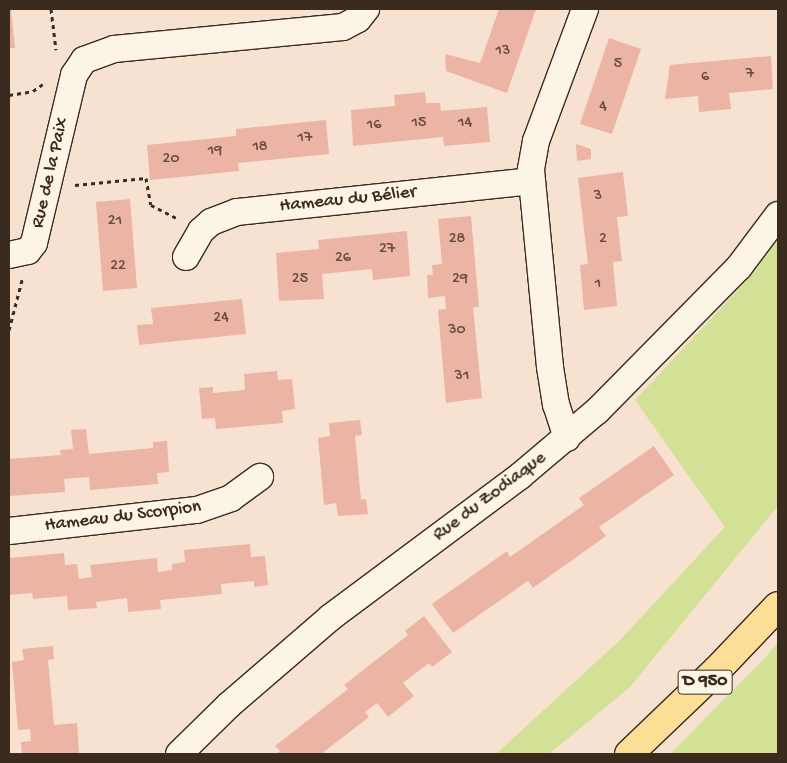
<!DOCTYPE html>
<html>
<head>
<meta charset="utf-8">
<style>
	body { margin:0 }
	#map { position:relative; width:787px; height:763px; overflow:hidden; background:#f7e2d2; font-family:"Gochi Hand",sans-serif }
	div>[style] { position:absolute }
	.green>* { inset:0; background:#d2e195 }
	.building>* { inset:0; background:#ecb4a4 }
	.path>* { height:3px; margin-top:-1.5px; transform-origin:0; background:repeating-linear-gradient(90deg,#3b2a1e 0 4px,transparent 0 8px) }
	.roads { filter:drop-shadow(1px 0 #3b2a1e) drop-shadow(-1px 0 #3b2a1e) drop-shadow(0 1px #3b2a1e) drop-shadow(0 -1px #3b2a1e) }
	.street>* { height:26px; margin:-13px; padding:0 13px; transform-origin:13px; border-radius:13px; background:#fcf5e5 }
	.highway>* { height:28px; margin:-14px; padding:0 14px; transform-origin:14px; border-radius:14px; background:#fcde96 }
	span { translate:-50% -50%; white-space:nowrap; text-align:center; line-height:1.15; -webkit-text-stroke:4px #fcf5e5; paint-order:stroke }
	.number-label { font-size:16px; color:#674c40 }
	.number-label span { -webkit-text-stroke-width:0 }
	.shield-label span { padding:1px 4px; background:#fcf5e5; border:1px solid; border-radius:4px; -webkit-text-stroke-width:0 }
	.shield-label { font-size:18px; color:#3b2a1e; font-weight:700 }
	.street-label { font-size:19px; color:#3b2a1e }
	.frame { position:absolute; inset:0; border:10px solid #3b2a1e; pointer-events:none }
</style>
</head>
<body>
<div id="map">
	<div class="green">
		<div style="clip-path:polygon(778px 238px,778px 506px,630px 687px,549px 754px,496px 754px,620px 640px,725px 527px,635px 400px,751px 276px)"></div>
		<div style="clip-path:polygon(778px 643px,778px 754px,670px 754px,761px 662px)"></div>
	</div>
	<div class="building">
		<div style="clip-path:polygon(9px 9px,11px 9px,15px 48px,9px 48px)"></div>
		<div style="clip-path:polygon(499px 9px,536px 9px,507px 93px,446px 71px,445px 54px,480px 63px)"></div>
		<div style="clip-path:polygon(609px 38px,641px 49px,612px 134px,580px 124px)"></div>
		<div style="clip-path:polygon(771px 56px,773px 89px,729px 93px,731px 109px,699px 112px,698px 96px,665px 99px,670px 65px)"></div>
		<div style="clip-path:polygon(425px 92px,426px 103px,440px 103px,441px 111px,487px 107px,490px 142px,444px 146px,443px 137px,353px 146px,351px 110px,395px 106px,394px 95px)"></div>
		<div style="clip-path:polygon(326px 120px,329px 154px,238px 163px,239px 171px,150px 180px,147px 145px,236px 136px,236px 129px)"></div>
		<div style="clip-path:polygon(576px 144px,591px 149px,591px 159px,577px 161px)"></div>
		<div style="clip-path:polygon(623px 172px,628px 216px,617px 217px,622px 261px,613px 262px,617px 306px,584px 310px,580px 265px,588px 264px,578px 178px)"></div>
		<div style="clip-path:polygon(130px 199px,137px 288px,103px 291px,96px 202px)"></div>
		<div style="clip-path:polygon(471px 216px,479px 307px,473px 307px,482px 398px,446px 403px,438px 310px,446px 309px,445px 296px,428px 298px,427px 275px,433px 275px,432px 265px,442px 264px,438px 219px)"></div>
		<div style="clip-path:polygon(407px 231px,410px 276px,373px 280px,372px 269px,322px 274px,324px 299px,279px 301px,276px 253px,319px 249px,318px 240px)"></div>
		<div style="clip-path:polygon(242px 299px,246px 334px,139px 345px,137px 325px,153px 324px,151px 308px)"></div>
		<div style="clip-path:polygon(277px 371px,278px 380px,292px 379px,295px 409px,282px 411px,283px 423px,216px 429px,215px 418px,202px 419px,199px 388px,213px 387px,213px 393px,245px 390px,244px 374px)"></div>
		<div style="clip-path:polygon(360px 420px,362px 435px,355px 436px,361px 500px,366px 499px,368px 514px,338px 516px,336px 503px,324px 505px,318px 438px,330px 436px,329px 423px)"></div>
		<div style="clip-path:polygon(86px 429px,89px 454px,153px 448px,153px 442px,167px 441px,169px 472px,157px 473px,158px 484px,90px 490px,89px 477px,64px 479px,65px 492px,9px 496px,9px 459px,61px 455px,60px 450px,73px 449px,71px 430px)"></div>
		<div style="clip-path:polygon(654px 446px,674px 475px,599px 527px,606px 536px,533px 588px,528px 581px,453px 633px,432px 604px,507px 551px,510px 557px,584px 505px,579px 498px)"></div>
		<div style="clip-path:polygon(250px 544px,251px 557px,265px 556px,268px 585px,254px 587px,254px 581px,221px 584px,222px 594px,160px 600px,161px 609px,128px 612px,127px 598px,96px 602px,97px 608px,68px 610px,67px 596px,33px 599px,32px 593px,9px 595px,9px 558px,64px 553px,65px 565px,77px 564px,79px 579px,92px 577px,90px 565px,157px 558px,158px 572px,172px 570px,172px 564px,185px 562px,184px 550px)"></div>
		<div style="clip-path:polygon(424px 616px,452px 652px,432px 667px,429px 663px,403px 683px,414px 696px,388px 717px,377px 703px,365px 712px,369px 717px,321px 754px,276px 754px,280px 751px,275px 746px,348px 689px,344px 685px,408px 635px,405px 631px)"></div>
		<div style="clip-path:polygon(53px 646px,54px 659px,48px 660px,54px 725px,77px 723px,79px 753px,22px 754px,21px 742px,31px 741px,30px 729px,18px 730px,12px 662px,24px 660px,22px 649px)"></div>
	</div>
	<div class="path">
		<div style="left:51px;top:9px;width:41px;rotate:83deg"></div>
		<div style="left:9px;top:95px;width:24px;rotate:-9deg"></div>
		<div style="left:33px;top:91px;width:12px;rotate:-35deg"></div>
		<div style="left:75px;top:185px;width:71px;rotate:-5.6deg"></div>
		<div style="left:146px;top:178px;width:27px;rotate:80deg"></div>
		<div style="left:151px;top:205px;width:28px;rotate:27deg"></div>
		<div style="left:9px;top:330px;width:52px;rotate:-75.4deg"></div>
	</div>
	<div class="roads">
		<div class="street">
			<div style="left:9px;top:255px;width:19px;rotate:-12deg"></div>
			<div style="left:28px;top:251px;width:10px;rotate:-53deg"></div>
			<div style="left:34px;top:243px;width:173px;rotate:-76.6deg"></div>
			<div style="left:74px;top:75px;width:18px;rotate:-56deg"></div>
			<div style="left:84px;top:60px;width:32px;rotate:-20deg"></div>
			<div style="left:114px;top:49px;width:230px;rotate:-5.5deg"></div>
			<div style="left:343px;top:27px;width:17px;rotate:-28deg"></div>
			<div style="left:358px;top:19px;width:13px;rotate:-51deg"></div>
			<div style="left:186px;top:257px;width:30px;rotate:-60deg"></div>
			<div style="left:201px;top:231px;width:13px;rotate:-42deg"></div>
			<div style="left:211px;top:222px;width:28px;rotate:-21deg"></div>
			<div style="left:237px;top:212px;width:296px;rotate:-6deg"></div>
			<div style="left:567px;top:438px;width:35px;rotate:-108deg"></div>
			<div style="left:556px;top:405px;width:38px;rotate:-99deg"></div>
			<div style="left:550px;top:367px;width:199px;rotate:-95.5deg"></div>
			<div style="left:531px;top:169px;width:28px;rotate:-80deg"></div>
			<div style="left:536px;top:141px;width:141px;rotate:-69.6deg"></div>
			<div style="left:9px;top:531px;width:189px;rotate:-6.4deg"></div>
			<div style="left:197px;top:510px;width:36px;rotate:-19deg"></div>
			<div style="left:231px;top:498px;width:36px;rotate:-36deg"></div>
			<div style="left:179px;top:754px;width:70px;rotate:-44.4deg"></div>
			<div style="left:229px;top:705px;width:135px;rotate:-40.8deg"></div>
			<div style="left:331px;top:617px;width:236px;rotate:-36.7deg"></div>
			<div style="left:520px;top:476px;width:101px;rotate:-40.2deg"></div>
			<div style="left:597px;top:411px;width:202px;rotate:-45.4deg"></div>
			<div style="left:739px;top:267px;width:65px;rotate:-53.1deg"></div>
		</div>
		<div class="highway">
			<div style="left:629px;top:754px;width:122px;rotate:-43.7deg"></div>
			<div style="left:717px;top:670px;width:88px;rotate:-46.4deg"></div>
		</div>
	</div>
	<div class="number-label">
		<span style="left:503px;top:52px">13</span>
		<span style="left:618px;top:65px">5</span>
		<span style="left:750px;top:75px">7</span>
		<span style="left:705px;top:78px">6</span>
		<span style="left:603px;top:108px">4</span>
		<span style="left:419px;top:124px">15</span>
		<span style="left:465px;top:124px">14</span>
		<span style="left:374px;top:126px">16</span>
		<span style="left:305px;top:139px">17</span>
		<span style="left:260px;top:148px">18</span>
		<span style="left:215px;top:152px">19</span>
		<span style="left:171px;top:160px">20</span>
		<span style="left:598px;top:197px">3</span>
		<span style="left:115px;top:222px">21</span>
		<span style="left:457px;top:240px">28</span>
		<span style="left:603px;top:240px">2</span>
		<span style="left:387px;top:250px">27</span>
		<span style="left:343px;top:259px">26</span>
		<span style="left:118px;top:267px">22</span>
		<span style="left:300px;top:280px">25</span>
		<span style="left:460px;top:280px">29</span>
		<span style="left:598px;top:285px">1</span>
		<span style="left:221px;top:319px">24</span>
		<span style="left:457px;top:331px">30</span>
		<span style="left:462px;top:377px">31</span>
	</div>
	<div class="shield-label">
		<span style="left:705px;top:682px">D 950</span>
	</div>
	<div class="street-label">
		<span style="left:51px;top:173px;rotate:-77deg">Rue de la Paix</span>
		<span style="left:348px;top:200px;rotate:-6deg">Hameau du Bélier</span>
		<span style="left:490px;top:497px;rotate:-37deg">Rue du Zodiaque</span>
		<span style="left:123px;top:517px;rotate:-7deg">Hameau du Scorpion</span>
	</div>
	<div class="frame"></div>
</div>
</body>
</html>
